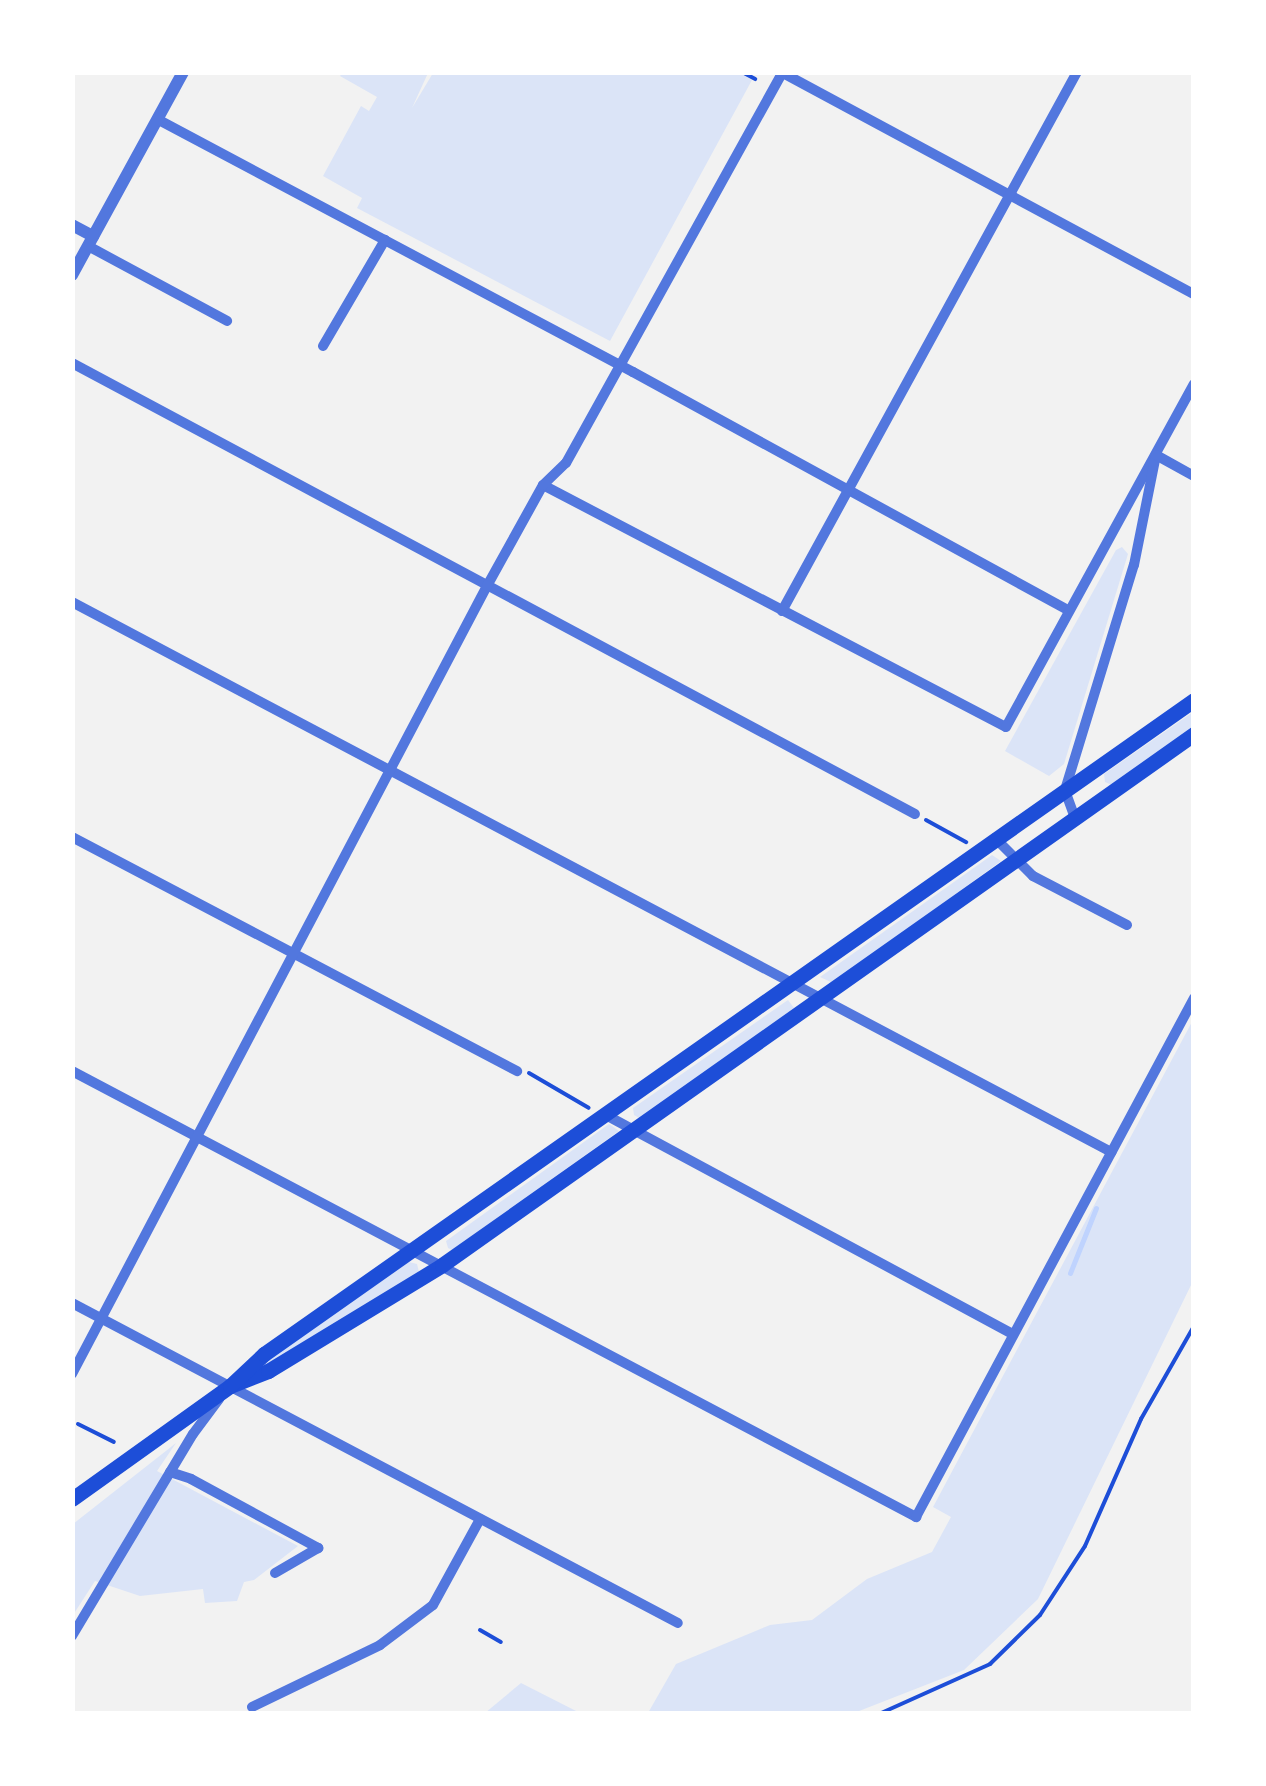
<!DOCTYPE html>
<html>
<head>
<meta charset="utf-8">
<style>
	body { margin:0 }
	#map { position:relative; width:1266px; height:1786px; overflow:hidden; background:#f2f2f2; font-family:"Work Sans",sans-serif }
	div>[style] { position:absolute }
	.green>* { inset:0; background:#dbe4f7 }
	.stream>* { height:5px; margin:-2.5px; padding:0 2.5px; transform-origin:2.5px; border-radius:2.5px; background:#bfd3fe }
	.path>* { height:4px; margin:-2px; padding:0 2px; transform-origin:2px; border-radius:2px; background:#1d4ed8 }
	.minor>* { height:10px; margin:-5px; padding:0 5px; transform-origin:5px; border-radius:5px; background:#5277de }
	.tertiary>* { height:12px; margin:-6px; padding:0 6px; transform-origin:6px; border-radius:6px; background:#5277de }
	.secondary>* { height:15px; margin:-7.5px; padding:0 7.5px; transform-origin:7.5px; border-radius:7.5px; background:#1d4ed8 }
	span { translate:-50% -50%; white-space:nowrap; text-align:center; line-height:1.15; -webkit-text-stroke:8px #fff; paint-order:stroke }
	.frame { position:absolute; inset:0; border:75px solid #fff; pointer-events:none }
</style>
</head>
<body>
<div id="map">
	<div class="green">
		<div style="clip-path:polygon(737px 72px,752px 80px,610px 341px,357px 208px,362px 198px,323px 176px,361px 106px,369px 111px,377px 97px,340px 76px,342px 73px,428px 73px,412px 108px,433px 73px)"></div>
		<div style="clip-path:polygon(1122px 547px,1128px 554px,1064px 764px,1049px 776px,1005px 751px,1116px 550px)"></div>
		<div style="clip-path:polygon(1193px 712px,1193px 727px,1112px 785px,1105px 782px,1104px 774px)"></div>
		<div style="clip-path:polygon(992px 855px,1001px 861px,833px 983px,820px 977px)"></div>
		<div style="clip-path:polygon(788px 1000px,794px 1008px,641px 1119px,634px 1115px,633px 1108px)"></div>
		<div style="clip-path:polygon(1193px 1020px,1193px 1281px,1038px 1599px,964px 1670px,854px 1713px,648px 1713px,676px 1664px,770px 1625px,812px 1620px,867px 1579px,932px 1552px,951px 1517px,933px 1507px)"></div>
		<div style="clip-path:polygon(609px 1124px,619px 1131px,452px 1250px,448px 1248px,446px 1241px)"></div>
		<div style="clip-path:polygon(409px 1262px,417px 1264px,419px 1272px,261px 1369px,259px 1366px)"></div>
		<div style="clip-path:polygon(176px 1443px,157px 1471px,298px 1546px,254px 1580px,244px 1582px,237px 1601px,205px 1603px,203px 1589px,140px 1596px,95px 1581px,73px 1615px,73px 1524px)"></div>
		<div style="clip-path:polygon(521px 1683px,580px 1713px,485px 1713px)"></div>
	</div>
	<div class="stream">
		<div style="left:1070px;top:1273px;width:70px;rotate:-68.2deg"></div>
	</div>
	<div class="path">
		<div style="left:742px;top:72px;width:15px;rotate:28deg"></div>
		<div style="left:926px;top:820px;width:46px;rotate:28.8deg"></div>
		<div style="left:529px;top:1073px;width:69px;rotate:30.3deg"></div>
		<div style="left:78px;top:1424px;width:40px;rotate:26.6deg"></div>
		<div style="left:480px;top:1630px;width:24px;rotate:30deg"></div>
		<div style="left:879px;top:1714px;width:122px;rotate:-24.2deg"></div>
		<div style="left:990px;top:1664px;width:70px;rotate:-44.4deg"></div>
		<div style="left:1040px;top:1615px;width:82px;rotate:-56.9deg"></div>
		<div style="left:1085px;top:1546px;width:139px;rotate:-66.2deg"></div>
		<div style="left:1141px;top:1419px;width:107px;rotate:-60.3deg"></div>
	</div>
	<div class="minor">
		<div style="left:783px;top:73px;width:467px;rotate:28.3deg"></div>
		<div style="left:157px;top:119px;width:539px;rotate:27.99deg"></div>
		<div style="left:633px;top:372px;width:497px;rotate:28.7deg"></div>
		<div style="left:88px;top:246px;width:158px;rotate:28.3deg"></div>
		<div style="left:323px;top:346px;width:123px;rotate:-59.7deg"></div>
		<div style="left:72px;top:363px;width:956px;rotate:28.15deg"></div>
		<div style="left:543px;top:485px;width:522px;rotate:27.6deg"></div>
		<div style="left:1006px;top:727px;width:391px;rotate:-61.3deg"></div>
		<div style="left:72px;top:602px;width:1176px;rotate:27.89deg"></div>
		<div style="left:782px;top:611px;width:614px;rotate:-61.31deg"></div>
		<div style="left:1075px;top:818px;width:30px;rotate:-110deg"></div>
		<div style="left:1065px;top:790px;width:235px;rotate:-73deg"></div>
		<div style="left:1134px;top:565px;width:112px;rotate:-78.7deg"></div>
		<div style="left:1156px;top:455px;width:43px;rotate:28.9deg"></div>
		<div style="left:72px;top:837px;width:503px;rotate:27.74deg"></div>
		<div style="left:995px;top:838px;width:54px;rotate:45deg"></div>
		<div style="left:1033px;top:876px;width:106px;rotate:27.5deg"></div>
		<div style="left:72px;top:1071px;width:955px;rotate:27.85deg"></div>
		<div style="left:916px;top:1517px;width:589px;rotate:-61.82deg"></div>
		<div style="left:604px;top:1114px;width:464px;rotate:28.3deg"></div>
		<div style="left:72px;top:1303px;width:685px;rotate:27.84deg"></div>
		<div style="left:72px;top:1374px;width:891px;rotate:-62.23deg"></div>
		<div style="left:487px;top:586px;width:115px;rotate:-61deg"></div>
		<div style="left:543px;top:485px;width:32px;rotate:-44deg"></div>
		<div style="left:566px;top:463px;width:447px;rotate:-61deg"></div>
		<div style="left:170px;top:1472px;width:22px;rotate:18deg"></div>
		<div style="left:191px;top:1479px;width:145px;rotate:28.5deg"></div>
		<div style="left:275px;top:1573px;width:50px;rotate:-30.2deg"></div>
		<div style="left:72px;top:1636px;width:235px;rotate:-59.1deg"></div>
		<div style="left:193px;top:1434px;width:44px;rotate:-53.4deg"></div>
		<div style="left:252px;top:1707px;width:142px;rotate:-25.8deg"></div>
		<div style="left:380px;top:1645px;width:66px;rotate:-37deg"></div>
		<div style="left:433px;top:1605px;width:98px;rotate:-61.3deg"></div>
	</div>
	<div class="tertiary">
		<div style="left:72px;top:225px;width:24px;rotate:28deg"></div>
		<div style="left:72px;top:275px;width:231px;rotate:-61.3deg"></div>
	</div>
	<div class="secondary">
		<div style="left:230px;top:1386px;width:41px;rotate:-21.5deg"></div>
		<div style="left:268px;top:1371px;width:204px;rotate:-31.3deg"></div>
		<div style="left:442px;top:1265px;width:921px;rotate:-35.23deg"></div>
		<div style="left:72px;top:1499px;width:194px;rotate:-35.6deg"></div>
		<div style="left:230px;top:1386px;width:47px;rotate:-43.3deg"></div>
		<div style="left:264px;top:1354px;width:1137px;rotate:-35.12deg"></div>
	</div>
	<div class="frame"></div>
</div>
</body>
</html>
